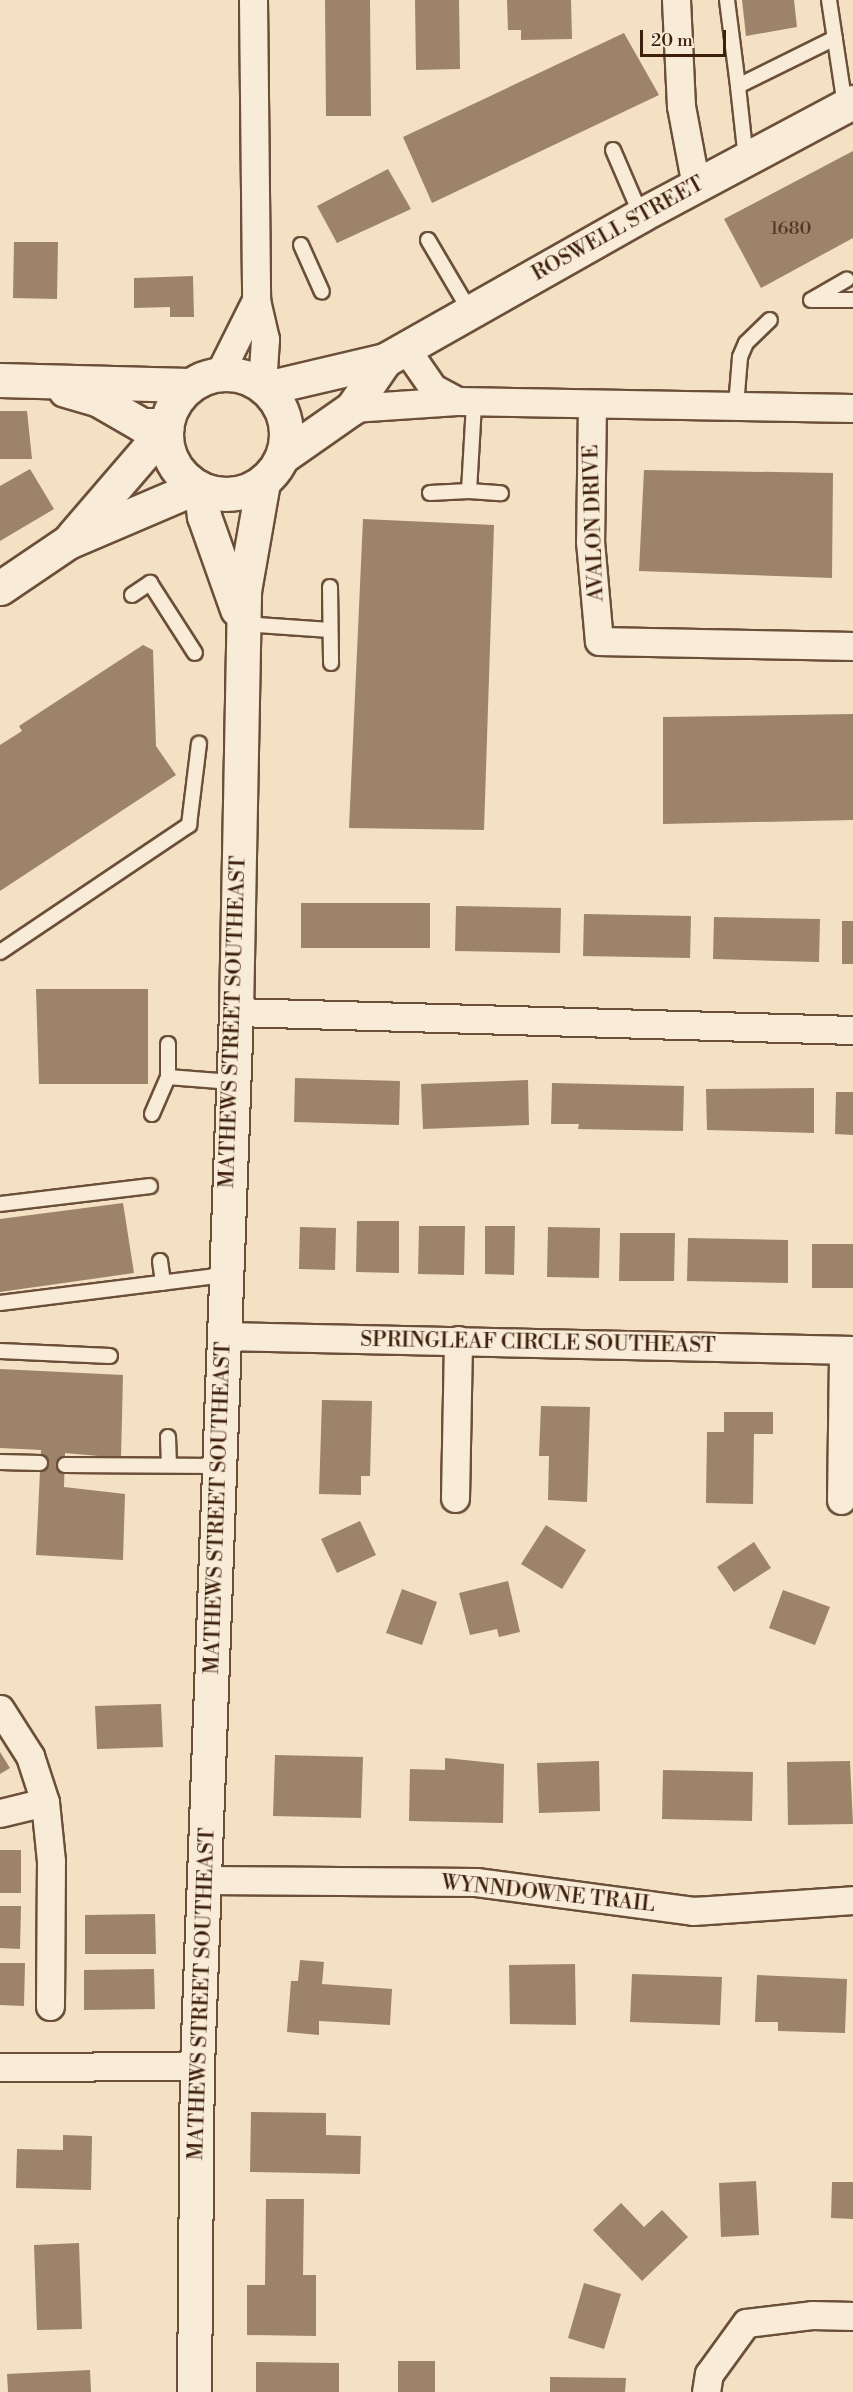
<!DOCTYPE html>
<html>
<head>
<meta charset="utf-8">
<style>
	body { margin:0 }
	#map { position:relative; width:853px; height:2392px; overflow:hidden; background:#f4e0c2; font-family:"Libre Bodoni",serif }
	div>[style] { position:absolute }
	.building>* { inset:0; background:#9c836a }
	.roads { filter:drop-shadow(2px 0 #6b4f39) drop-shadow(-2px 0 #6b4f39) drop-shadow(0 2px #6b4f39) drop-shadow(0 -2px #6b4f39) }
	.service>* { height:14px; margin:-7px; padding:0 7px; transform-origin:7px; border-radius:7px; background:#f8ebd7 }
	.minor>* { height:27px; margin:-13.5px; padding:0 13.5px; transform-origin:13.5px; border-radius:13.5px; background:#f8ebd7 }
	.tertiary>* { height:33px; margin:-16.5px; padding:0 16.5px; transform-origin:16.5px; border-radius:16.5px; background:#f8ebd7 }
	.tertiary>.ring { margin:-16.5px; padding:0; box-sizing:content-box; background:none; border:33px solid #f8ebd7; border-radius:50% }
	span { translate:-50% -50%; white-space:nowrap; text-align:center; line-height:1.15; -webkit-text-stroke:4.5px #f8ebd7; paint-order:stroke }
	.number-label { font-size:18px; color:#553823 }
	.number-label span { -webkit-text-stroke-width:0 }
	.street-label { font-size:21px; color:#3d1f0b }
	.scale { position:absolute; left:640px; top:30px; width:86px; height:27px; box-sizing:border-box; border:3px solid #3d1f0b; border-top:0; padding-left:8px; font-size:18px; line-height:21px; white-space:nowrap; color:#3d1f0b; -webkit-text-stroke:4px #f8ebd7; paint-order:stroke }
</style>
</head>
<body>
<div id="map">
	<div class="building">
		<div style="clip-path:polygon(325px 0,370px 0,371px 116px,326px 116px)"></div>
		<div style="clip-path:polygon(415px 0,459px 0,460px 69px,416px 70px)"></div>
		<div style="clip-path:polygon(507px 0,571px 0,572px 39px,521px 40px,521px 30px,508px 30px)"></div>
		<div style="clip-path:polygon(742px 0,794px 0,797px 27px,746px 36px)"></div>
		<div style="clip-path:polygon(624px 33px,659px 95px,432px 203px,403px 137px)"></div>
		<div style="clip-path:polygon(853px 151px,853px 238px,761px 288px,724px 219px)"></div>
		<div style="clip-path:polygon(388px 169px,411px 209px,337px 243px,317px 206px)"></div>
		<div style="clip-path:polygon(14px 242px,58px 242px,57px 299px,13px 298px)"></div>
		<div style="clip-path:polygon(193px 276px,194px 317px,170px 317px,170px 307px,134px 308px,134px 278px)"></div>
		<div style="clip-path:polygon(0 411px,27px 411px,32px 459px,0 459px)"></div>
		<div style="clip-path:polygon(30px 469px,54px 509px,0 541px,0 486px)"></div>
		<div style="clip-path:polygon(644px 470px,833px 473px,832px 578px,639px 571px)"></div>
		<div style="clip-path:polygon(363px 519px,494px 525px,484px 830px,349px 828px)"></div>
		<div style="clip-path:polygon(143px 645px,153px 650px,156px 746px,176px 775px,0 891px,0 745px,22px 731px,19px 726px)"></div>
		<div style="clip-path:polygon(853px 714px,853px 820px,663px 824px,663px 717px)"></div>
		<div style="clip-path:polygon(301px 903px,430px 903px,430px 948px,301px 948px)"></div>
		<div style="clip-path:polygon(456px 906px,561px 908px,560px 953px,455px 951px)"></div>
		<div style="clip-path:polygon(584px 914px,691px 916px,690px 958px,583px 956px)"></div>
		<div style="clip-path:polygon(714px 917px,820px 919px,819px 962px,713px 959px)"></div>
		<div style="clip-path:polygon(842px 921px,853px 921px,853px 964px,842px 964px)"></div>
		<div style="clip-path:polygon(36px 989px,148px 989px,148px 1084px,39px 1084px)"></div>
		<div style="clip-path:polygon(295px 1078px,400px 1081px,399px 1125px,294px 1122px)"></div>
		<div style="clip-path:polygon(528px 1080px,529px 1125px,423px 1129px,421px 1084px)"></div>
		<div style="clip-path:polygon(552px 1083px,684px 1086px,683px 1131px,578px 1129px,579px 1124px,551px 1124px)"></div>
		<div style="clip-path:polygon(814px 1088px,814px 1133px,707px 1130px,706px 1089px)"></div>
		<div style="clip-path:polygon(836px 1092px,853px 1092px,853px 1135px,835px 1134px)"></div>
		<div style="clip-path:polygon(123px 1203px,134px 1273px,0 1292px,0 1219px)"></div>
		<div style="clip-path:polygon(357px 1221px,399px 1221px,399px 1273px,356px 1272px)"></div>
		<div style="clip-path:polygon(419px 1226px,465px 1226px,464px 1275px,418px 1274px)"></div>
		<div style="clip-path:polygon(485px 1226px,515px 1226px,514px 1275px,485px 1274px)"></div>
		<div style="clip-path:polygon(300px 1227px,336px 1228px,335px 1270px,299px 1269px)"></div>
		<div style="clip-path:polygon(548px 1227px,600px 1228px,599px 1278px,547px 1277px)"></div>
		<div style="clip-path:polygon(620px 1233px,675px 1233px,674px 1281px,619px 1281px)"></div>
		<div style="clip-path:polygon(688px 1238px,788px 1240px,788px 1283px,687px 1281px)"></div>
		<div style="clip-path:polygon(812px 1244px,853px 1244px,853px 1288px,812px 1288px)"></div>
		<div style="clip-path:polygon(0 1369px,123px 1375px,121px 1458px,65px 1453px,64px 1487px,125px 1494px,123px 1560px,36px 1555px,41px 1450px,0 1448px)"></div>
		<div style="clip-path:polygon(322px 1400px,372px 1401px,370px 1476px,361px 1476px,361px 1495px,319px 1494px)"></div>
		<div style="clip-path:polygon(541px 1406px,590px 1407px,587px 1502px,548px 1500px,549px 1456px,539px 1456px)"></div>
		<div style="clip-path:polygon(724px 1412px,773px 1412px,773px 1434px,754px 1434px,753px 1504px,706px 1503px,707px 1432px,724px 1432px)"></div>
		<div style="clip-path:polygon(360px 1521px,376px 1555px,337px 1573px,321px 1539px)"></div>
		<div style="clip-path:polygon(546px 1525px,586px 1550px,562px 1589px,521px 1564px)"></div>
		<div style="clip-path:polygon(754px 1542px,771px 1568px,734px 1592px,717px 1567px)"></div>
		<div style="clip-path:polygon(508px 1581px,520px 1632px,499px 1637px,497px 1629px,470px 1635px,459px 1593px)"></div>
		<div style="clip-path:polygon(402px 1589px,437px 1602px,422px 1645px,386px 1633px)"></div>
		<div style="clip-path:polygon(783px 1590px,830px 1607px,815px 1645px,769px 1628px)"></div>
		<div style="clip-path:polygon(161px 1704px,163px 1747px,97px 1749px,95px 1706px)"></div>
		<div style="clip-path:polygon(0 1752px,10px 1768px,0 1774px)"></div>
		<div style="clip-path:polygon(275px 1755px,363px 1757px,361px 1818px,273px 1816px)"></div>
		<div style="clip-path:polygon(445px 1758px,504px 1764px,503px 1823px,409px 1821px,410px 1769px,445px 1770px)"></div>
		<div style="clip-path:polygon(599px 1761px,600px 1811px,539px 1813px,537px 1763px)"></div>
		<div style="clip-path:polygon(850px 1761px,853px 1824px,788px 1825px,787px 1762px)"></div>
		<div style="clip-path:polygon(663px 1770px,753px 1772px,752px 1821px,662px 1819px)"></div>
		<div style="clip-path:polygon(0 1850px,21px 1850px,21px 1893px,0 1893px)"></div>
		<div style="clip-path:polygon(0 1906px,21px 1906px,20px 1949px,0 1948px)"></div>
		<div style="clip-path:polygon(155px 1914px,156px 1954px,85px 1954px,85px 1915px)"></div>
		<div style="clip-path:polygon(300px 1960px,324px 1962px,322px 1984px,392px 1989px,390px 2025px,319px 2021px,319px 2035px,287px 2032px,291px 1981px,298px 1981px)"></div>
		<div style="clip-path:polygon(0 1963px,25px 1963px,24px 2006px,0 2005px)"></div>
		<div style="clip-path:polygon(575px 1964px,576px 2025px,510px 2024px,509px 1965px)"></div>
		<div style="clip-path:polygon(154px 1969px,155px 2009px,84px 2010px,84px 1970px)"></div>
		<div style="clip-path:polygon(632px 1974px,722px 1977px,720px 2025px,630px 2022px)"></div>
		<div style="clip-path:polygon(757px 1975px,847px 1979px,845px 2033px,778px 2031px,778px 2022px,755px 2022px)"></div>
		<div style="clip-path:polygon(251px 2112px,326px 2113px,326px 2135px,361px 2136px,360px 2174px,250px 2172px)"></div>
		<div style="clip-path:polygon(63px 2135px,92px 2136px,91px 2190px,16px 2188px,17px 2149px,63px 2150px)"></div>
		<div style="clip-path:polygon(756px 2181px,759px 2235px,721px 2237px,719px 2183px)"></div>
		<div style="clip-path:polygon(832px 2182px,853px 2182px,853px 2219px,831px 2218px)"></div>
		<div style="clip-path:polygon(266px 2199px,304px 2199px,303px 2275px,316px 2275px,316px 2336px,247px 2335px,247px 2285px,265px 2285px)"></div>
		<div style="clip-path:polygon(621px 2203px,644px 2227px,662px 2210px,688px 2237px,642px 2281px,593px 2230px)"></div>
		<div style="clip-path:polygon(79px 2243px,82px 2329px,37px 2330px,34px 2245px)"></div>
		<div style="clip-path:polygon(584px 2283px,621px 2294px,604px 2349px,568px 2338px)"></div>
		<div style="clip-path:polygon(398px 2361px,435px 2361px,435px 2392px,398px 2392px)"></div>
		<div style="clip-path:polygon(256px 2362px,339px 2363px,339px 2392px,256px 2392px)"></div>
		<div style="clip-path:polygon(90px 2370px,91px 2392px,8px 2392px,7px 2374px)"></div>
		<div style="clip-path:polygon(550px 2377px,626px 2378px,625px 2392px,550px 2392px)"></div>
	</div>
	<div class="roads">
		<div class="service">
			<div style="left:727px;top:0;width:87px;rotate:82.7deg"></div>
			<div style="left:829px;top:0;width:107px;rotate:81.4deg"></div>
			<div style="left:613px;top:150px;width:71px;rotate:66.7deg"></div>
			<div style="left:746px;top:159px;width:73px;rotate:-96.3deg"></div>
			<div style="left:738px;top:86px;width:108px;rotate:-26.3deg"></div>
			<div style="left:428px;top:240px;width:85px;rotate:59.5deg"></div>
			<div style="left:301px;top:245px;width:51px;rotate:65.9deg"></div>
			<div style="left:813px;top:299px;width:39px;rotate:-30deg"></div>
			<div style="left:811px;top:300px;width:42px"></div>
			<div style="left:736px;top:406px;width:49px;rotate:-85.3deg"></div>
			<div style="left:740px;top:357px;width:15px;rotate:-67deg"></div>
			<div style="left:746px;top:343px;width:33px;rotate:-44deg"></div>
			<div style="left:469px;top:491px;width:32px;rotate:4deg"></div>
			<div style="left:430px;top:493px;width:39px;rotate:-3deg"></div>
			<div style="left:469px;top:491px;width:88px;rotate:-86.7deg"></div>
			<div style="left:330px;top:587px;width:76px;rotate:89.2deg"></div>
			<div style="left:132px;top:595px;width:22px;rotate:-34deg"></div>
			<div style="left:150px;top:583px;width:83px;rotate:57.3deg"></div>
			<div style="left:243px;top:624px;width:87px;rotate:3.9deg"></div>
			<div style="left:0;top:952px;width:228px;rotate:-33.9deg"></div>
			<div style="left:189px;top:825px;width:82px;rotate:-83deg"></div>
			<div style="left:168px;top:1077px;width:64px;rotate:4.5deg"></div>
			<div style="left:152px;top:1114px;width:40px;rotate:-66.6deg"></div>
			<div style="left:168px;top:1077px;width:33px;rotate:-90deg"></div>
			<div style="left:0;top:1204px;width:151px;rotate:-6.8deg"></div>
			<div style="left:160px;top:1261px;width:22px;rotate:82deg"></div>
			<div style="left:0;top:1303px;width:228px;rotate:-7.1deg"></div>
			<div style="left:0;top:1351px;width:110px;rotate:2.6deg"></div>
			<div style="left:168px;top:1437px;width:28px;rotate:88deg"></div>
			<div style="left:0;top:1462px;width:40px;rotate:1.4deg"></div>
			<div style="left:65px;top:1465px;width:154px;rotate:0.4deg"></div>
		</div>
		<div class="minor">
			<div style="left:253px;top:0;width:300px;rotate:89.4deg"></div>
			<div style="left:256px;top:300px;width:40px;rotate:77deg"></div>
			<div style="left:265px;top:339px;width:46px;rotate:93.7deg"></div>
			<div style="left:676px;top:0;width:106px;rotate:87.3deg"></div>
			<div style="left:681px;top:106px;width:81px;rotate:79.4deg"></div>
			<div style="left:406px;top:349px;width:47px;rotate:55.3deg"></div>
			<div style="left:433px;top:388px;width:27px;rotate:28deg"></div>
			<div style="left:219px;top:374px;width:83px;rotate:-63.4deg"></div>
			<div style="left:592px;top:404px;width:137px;rotate:90.8deg"></div>
			<div style="left:590px;top:541px;width:100px;rotate:84.9deg"></div>
			<div style="left:599px;top:641px;width:254px;rotate:1.1deg"></div>
			<div style="left:352px;top:408px;width:105px;rotate:-3.8deg"></div>
			<div style="left:457px;top:401px;width:396px;rotate:1deg"></div>
			<div style="left:236px;top:1012px;width:617px;rotate:1.67deg"></div>
			<div style="left:224px;top:1336px;width:629px;rotate:1.28deg"></div>
			<div style="left:455px;top:1498px;width:158px;rotate:-88.9deg"></div>
			<div style="left:841px;top:1500px;width:150px;rotate:-89.2deg"></div>
			<div style="left:0;top:1709px;width:56px;rotate:57.4deg"></div>
			<div style="left:30px;top:1756px;width:48px;rotate:71.9deg"></div>
			<div style="left:45px;top:1802px;width:59px;rotate:84.2deg"></div>
			<div style="left:51px;top:1861px;width:145px;rotate:90.4deg"></div>
			<div style="left:0;top:1813px;width:46px;rotate:-13.7deg"></div>
			<div style="left:206px;top:1880px;width:270px;rotate:0.4deg"></div>
			<div style="left:476px;top:1882px;width:219px;rotate:7.6deg"></div>
			<div style="left:693px;top:1911px;width:160px;rotate:-3.9deg"></div>
			<div style="left:0;top:2067px;width:197px;rotate:-0.3deg"></div>
			<div style="left:706px;top:2392px;width:18px;rotate:-81deg"></div>
			<div style="left:709px;top:2374px;width:63px;rotate:-54deg"></div>
			<div style="left:746px;top:2323px;width:66px;rotate:-6.9deg"></div>
			<div style="left:812px;top:2315px;width:41px;rotate:1.4deg"></div>
		</div>
		<div class="tertiary">
			<div class="ring" style="left:166px;top:374px;width:87px;height:87px"></div>
			<div style="left:0;top:380px;width:189px;rotate:1.5deg"></div>
			<div style="left:266px;top:388px;width:122px;rotate:-13.2deg"></div>
			<div style="left:385px;top:360px;width:294px;rotate:-29.5deg"></div>
			<div style="left:641px;top:215px;width:240px;rotate:-28.1deg"></div>
			<div style="left:65px;top:390px;width:33px;rotate:16deg"></div>
			<div style="left:97px;top:399px;width:52px;rotate:30deg"></div>
			<div style="left:142px;top:425px;width:24px"></div>
			<div style="left:282px;top:457px;width:85px;rotate:-35deg"></div>
			<div style="left:352px;top:408px;width:58px;rotate:-55.5deg"></div>
			<div style="left:201px;top:489px;width:27px;rotate:84deg"></div>
			<div style="left:204px;top:516px;width:99px;rotate:70.5deg"></div>
			<div style="left:73px;top:536px;width:143px;rotate:-49.3deg"></div>
			<div style="left:0;top:588px;width:82px;rotate:-34.1deg"></div>
			<div style="left:68px;top:542px;width:140px;rotate:-23.1deg"></div>
			<div style="left:194px;top:2392px;width:326px;rotate:-89.5deg"></div>
			<div style="left:197px;top:2066px;width:1055px;rotate:-87.88deg"></div>
			<div style="left:236px;top:1012px;width:421px;rotate:-88.9deg"></div>
			<div style="left:244px;top:591px;width:111px;rotate:-80.1deg"></div>
		</div>
	</div>
	<div class="number-label">
		<span style="left:791px;top:229px">1680</span>
	</div>
	<div class="street-label">
		<span style="left:618px;top:229px;rotate:-29deg">ROSWELL STREET</span>
		<span style="left:594px;top:523px;rotate:-92deg">AVALON DRIVE</span>
		<span style="left:233px;top:1022px;rotate:-88deg">MATHEWS STREET SOUTHEAST</span>
		<span style="left:538px;top:1343px;rotate:1deg">SPRINGLEAF CIRCLE SOUTHEAST</span>
		<span style="left:218px;top:1508px;rotate:-88deg">MATHEWS STREET SOUTHEAST</span>
		<span style="left:548px;top:1894px;rotate:6deg">WYNNDOWNE TRAIL</span>
		<span style="left:202px;top:1994px;rotate:-88deg">MATHEWS STREET SOUTHEAST</span>
	</div>
	<div class="scale">20 m</div>
</div>
</body>
</html>
